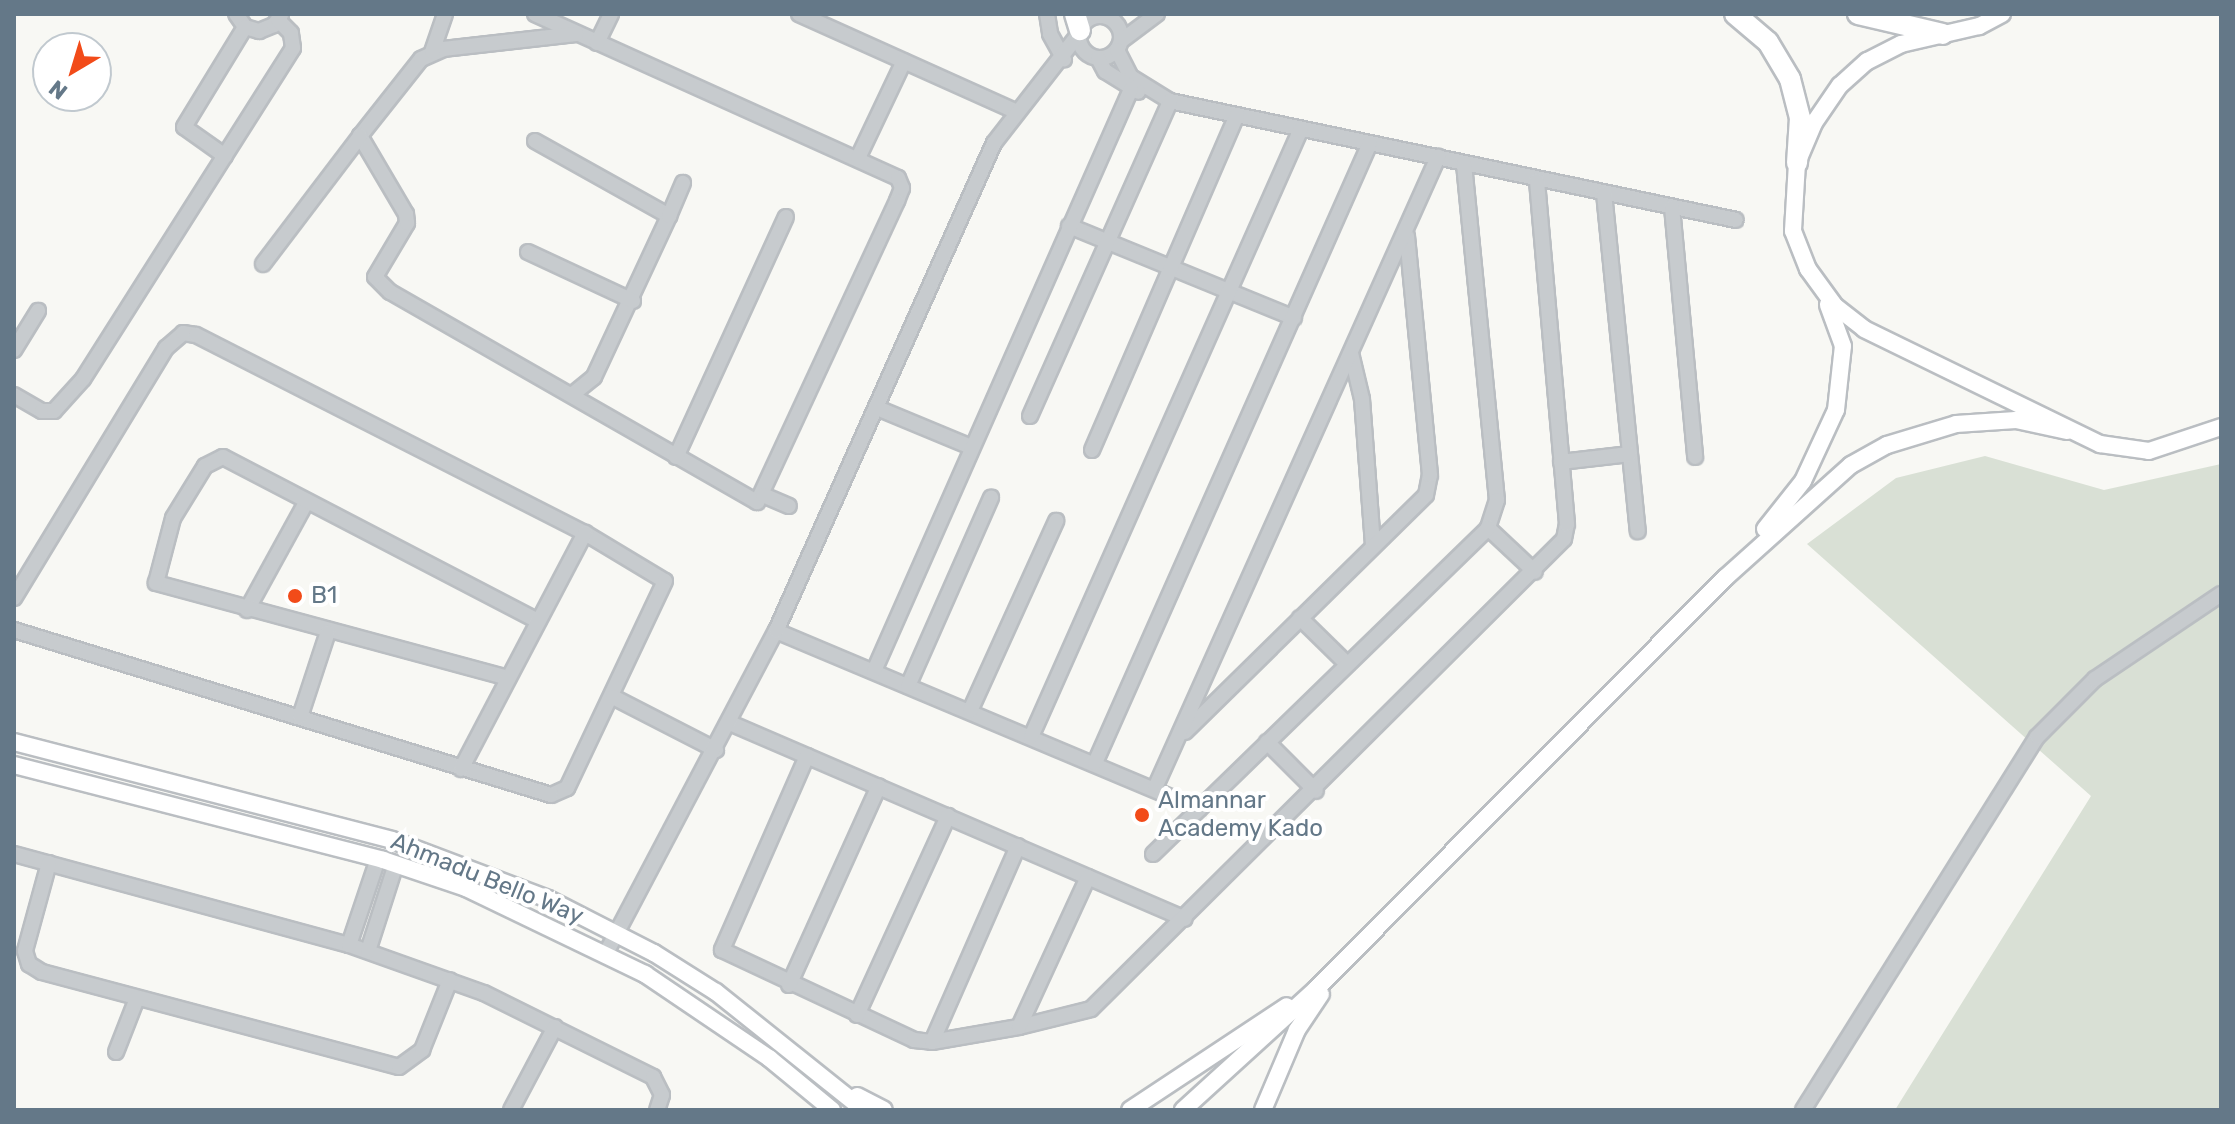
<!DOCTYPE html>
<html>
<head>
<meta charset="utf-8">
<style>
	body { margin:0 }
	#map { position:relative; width:2235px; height:1124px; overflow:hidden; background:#f8f8f4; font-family:Rubik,sans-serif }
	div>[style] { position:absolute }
	.green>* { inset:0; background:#d9e0d5 }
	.roads { filter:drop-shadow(2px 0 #babec2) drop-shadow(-2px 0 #babec2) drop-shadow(0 2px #babec2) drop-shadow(0 -2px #babec2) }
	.minor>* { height:14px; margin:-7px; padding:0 7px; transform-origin:7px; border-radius:7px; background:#c7cbce }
	.minor>.ring { margin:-7px; padding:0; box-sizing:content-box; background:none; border:14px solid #c7cbce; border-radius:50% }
	.major>* { height:16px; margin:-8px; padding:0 8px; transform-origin:8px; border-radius:8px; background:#fff }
	.highway>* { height:20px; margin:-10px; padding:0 10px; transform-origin:10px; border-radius:10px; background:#fff }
	.dots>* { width:22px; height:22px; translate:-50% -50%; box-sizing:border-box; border:4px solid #fff; border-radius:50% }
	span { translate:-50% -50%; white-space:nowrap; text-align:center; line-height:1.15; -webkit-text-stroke:8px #fff; paint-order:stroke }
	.poi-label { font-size:24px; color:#647888 }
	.left { translate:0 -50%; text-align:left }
	.street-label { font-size:24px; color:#647888 }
	.frame { position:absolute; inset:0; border:16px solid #647888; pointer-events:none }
	.north { position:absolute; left:32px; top:32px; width:80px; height:80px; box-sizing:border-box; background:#fff; border:2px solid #c1c9cf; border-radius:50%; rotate:218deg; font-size:22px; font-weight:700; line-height:32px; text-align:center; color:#647888 }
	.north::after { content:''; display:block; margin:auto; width:28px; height:36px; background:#f24b19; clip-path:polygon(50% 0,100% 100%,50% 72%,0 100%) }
</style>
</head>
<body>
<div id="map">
	<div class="green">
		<div style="clip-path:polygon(1985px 456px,2104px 490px,2221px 464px,2221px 1110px,1895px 1110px,2091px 796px,1807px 544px,1896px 478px)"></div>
	</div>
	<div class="roads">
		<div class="minor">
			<div style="left:236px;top:14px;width:16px;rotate:55deg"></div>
			<div style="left:245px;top:27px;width:15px;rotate:16deg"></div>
			<div style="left:259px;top:31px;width:16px;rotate:-22deg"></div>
			<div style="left:274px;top:25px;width:12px;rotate:-55deg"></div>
			<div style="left:535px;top:14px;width:398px;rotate:24.3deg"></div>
			<div style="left:898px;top:178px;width:11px;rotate:68deg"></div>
			<div style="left:902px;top:188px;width:14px;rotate:111deg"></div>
			<div style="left:897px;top:201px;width:332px;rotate:114.9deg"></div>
			<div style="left:757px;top:502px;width:423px;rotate:-150.2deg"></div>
			<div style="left:390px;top:292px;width:21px;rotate:-135deg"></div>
			<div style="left:375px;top:277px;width:63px;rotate:-59.3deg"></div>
			<div style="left:407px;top:223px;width:9px;rotate:-96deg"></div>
			<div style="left:406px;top:214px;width:91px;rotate:-120.5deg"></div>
			<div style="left:360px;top:136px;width:98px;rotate:-51.6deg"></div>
			<div style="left:421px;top:59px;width:24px;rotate:-24deg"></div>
			<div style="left:443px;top:49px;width:134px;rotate:-6.4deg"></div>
			<div style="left:799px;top:14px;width:237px;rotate:24.2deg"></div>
			<div style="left:1047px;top:14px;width:20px;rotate:81deg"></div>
			<div style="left:1050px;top:34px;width:29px;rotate:61deg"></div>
			<div class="ring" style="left:1079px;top:16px;width:28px;height:28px"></div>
			<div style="left:1121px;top:41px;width:45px;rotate:-36.9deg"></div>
			<div style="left:597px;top:43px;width:32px;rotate:-64deg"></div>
			<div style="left:1117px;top:50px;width:30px;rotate:63deg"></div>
			<div style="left:1131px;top:77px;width:46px;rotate:31.6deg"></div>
			<div style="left:1170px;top:101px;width:578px;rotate:11.87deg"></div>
			<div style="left:432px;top:52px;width:40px;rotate:-71.1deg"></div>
			<div style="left:1098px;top:58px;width:15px;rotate:62deg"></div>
			<div style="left:1105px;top:71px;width:39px;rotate:32deg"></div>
			<div style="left:535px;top:141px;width:154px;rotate:29.2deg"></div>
			<div style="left:669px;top:216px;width:178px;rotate:115deg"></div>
			<div style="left:594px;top:377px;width:28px;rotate:141deg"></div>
			<div style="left:225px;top:156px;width:50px;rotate:-144.7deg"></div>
			<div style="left:184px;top:127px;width:117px;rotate:-58.6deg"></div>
			<div style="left:858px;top:158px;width:107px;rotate:-64.6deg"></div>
			<div style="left:1464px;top:164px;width:338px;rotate:84.4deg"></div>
			<div style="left:1497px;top:500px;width:29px;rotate:108deg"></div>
			<div style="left:1488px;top:528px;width:64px;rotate:43.1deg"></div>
			<div style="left:1604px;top:193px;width:340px;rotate:84.3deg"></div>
			<div style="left:1672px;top:207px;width:251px;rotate:84.7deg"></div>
			<div style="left:669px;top:216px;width:36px;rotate:-67deg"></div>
			<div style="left:1069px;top:226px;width:243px;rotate:22.2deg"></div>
			<div style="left:528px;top:252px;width:116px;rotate:25deg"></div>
			<div style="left:263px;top:264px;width:161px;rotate:-52.8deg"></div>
			<div style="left:14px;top:350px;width:46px;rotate:-58.4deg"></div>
			<div style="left:1351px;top:353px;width:47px;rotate:76.6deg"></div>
			<div style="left:1362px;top:399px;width:147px;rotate:85.7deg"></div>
			<div style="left:14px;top:395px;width:32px;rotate:30deg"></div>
			<div style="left:42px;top:411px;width:12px"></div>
			<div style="left:54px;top:411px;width:43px;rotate:-47.8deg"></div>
			<div style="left:83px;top:379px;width:392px;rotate:-57.6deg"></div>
			<div style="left:293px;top:48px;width:15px;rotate:-98deg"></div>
			<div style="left:291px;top:33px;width:18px;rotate:-135deg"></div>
			<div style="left:877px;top:408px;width:102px;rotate:22.5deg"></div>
			<div style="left:1030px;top:416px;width:345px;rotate:-66deg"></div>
			<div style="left:1092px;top:450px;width:365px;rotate:-66.6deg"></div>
			<div style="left:676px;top:457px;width:264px;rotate:-65.4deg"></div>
			<div style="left:1561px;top:462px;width:69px;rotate:-6.6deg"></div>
			<div style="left:763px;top:495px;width:28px;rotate:23deg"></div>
			<div style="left:14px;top:598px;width:293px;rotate:-58.7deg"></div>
			<div style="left:166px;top:348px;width:23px;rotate:-41deg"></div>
			<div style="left:183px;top:333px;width:13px;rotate:9deg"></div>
			<div style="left:196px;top:335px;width:436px;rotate:27deg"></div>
			<div style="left:585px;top:533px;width:93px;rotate:31deg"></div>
			<div style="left:665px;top:581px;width:229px;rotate:115.3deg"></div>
			<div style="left:567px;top:788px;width:17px;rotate:156deg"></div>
			<div style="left:551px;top:795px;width:562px;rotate:-162.92deg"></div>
			<div style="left:247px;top:610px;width:124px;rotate:-61.2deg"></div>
			<div style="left:1300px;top:618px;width:66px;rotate:44.4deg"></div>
			<div style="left:776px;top:631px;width:459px;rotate:22.8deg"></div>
			<div style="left:874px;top:671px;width:636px;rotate:-66.17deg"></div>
			<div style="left:508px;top:678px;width:365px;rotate:-164.9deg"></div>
			<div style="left:156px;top:583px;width:67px;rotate:-75.3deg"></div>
			<div style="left:173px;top:518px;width:61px;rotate:-58.4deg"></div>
			<div style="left:205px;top:466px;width:20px;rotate:-27deg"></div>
			<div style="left:223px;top:457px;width:355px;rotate:27.5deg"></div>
			<div style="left:908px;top:686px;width:206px;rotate:-66.2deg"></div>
			<div style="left:613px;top:697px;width:116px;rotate:27.2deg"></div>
			<div style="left:970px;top:711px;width:209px;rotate:-65.6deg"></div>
			<div style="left:300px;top:717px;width:89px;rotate:-71.8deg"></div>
			<div style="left:730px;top:723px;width:495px;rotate:23.3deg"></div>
			<div style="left:1185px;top:732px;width:338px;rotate:-44.5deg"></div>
			<div style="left:1426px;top:495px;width:20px;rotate:-79deg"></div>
			<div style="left:1430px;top:475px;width:240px;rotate:-95.5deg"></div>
			<div style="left:1031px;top:737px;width:665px;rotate:-66.06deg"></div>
			<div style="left:1267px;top:742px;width:69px;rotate:45deg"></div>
			<div style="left:807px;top:756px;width:212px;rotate:113.7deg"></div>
			<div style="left:722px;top:950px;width:212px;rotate:25.1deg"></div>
			<div style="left:914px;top:1040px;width:18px;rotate:6deg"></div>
			<div style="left:932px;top:1042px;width:88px;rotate:-9.8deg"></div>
			<div style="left:1019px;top:1027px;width:74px;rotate:-14deg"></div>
			<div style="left:1091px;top:1009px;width:667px;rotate:-44.82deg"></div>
			<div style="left:1564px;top:539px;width:15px;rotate:-79deg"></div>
			<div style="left:1567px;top:524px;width:345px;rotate:-95deg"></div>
			<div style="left:1095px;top:763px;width:678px;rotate:-66.08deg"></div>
			<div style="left:461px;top:769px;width:267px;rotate:-62.3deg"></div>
			<div style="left:1155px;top:788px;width:692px;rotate:-65.84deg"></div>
			<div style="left:14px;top:854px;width:347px;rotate:15.2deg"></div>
			<div style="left:349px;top:945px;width:143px;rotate:19.6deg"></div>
			<div style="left:484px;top:993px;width:189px;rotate:26.4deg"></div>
			<div style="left:653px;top:1077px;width:20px;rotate:63deg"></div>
			<div style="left:662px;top:1095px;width:16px;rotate:108deg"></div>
			<div style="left:1153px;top:854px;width:467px;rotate:-44.2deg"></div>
			<div style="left:49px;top:863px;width:91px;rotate:105.3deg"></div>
			<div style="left:25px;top:951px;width:14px;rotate:73deg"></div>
			<div style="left:29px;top:964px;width:15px;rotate:32deg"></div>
			<div style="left:42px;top:972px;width:369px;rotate:14.9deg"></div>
			<div style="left:399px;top:1067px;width:29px;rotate:-36deg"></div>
			<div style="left:422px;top:1050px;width:75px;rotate:-68.2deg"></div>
			<div style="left:349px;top:945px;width:91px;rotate:-71.4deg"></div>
			<div style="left:368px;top:951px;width:91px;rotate:-72.2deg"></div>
			<div style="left:606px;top:953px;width:364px;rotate:-62.2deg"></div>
			<div style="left:776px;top:631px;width:534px;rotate:-65.93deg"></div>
			<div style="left:994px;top:143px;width:138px;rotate:-52.1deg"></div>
			<div style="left:789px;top:985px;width:218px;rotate:-65.7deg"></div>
			<div style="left:857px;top:1015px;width:219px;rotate:-65.4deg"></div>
			<div style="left:1019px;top:1027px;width:165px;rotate:-65.3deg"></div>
			<div style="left:932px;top:1042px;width:214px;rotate:-66.3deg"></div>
			<div style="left:116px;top:1052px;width:58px;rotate:-68.7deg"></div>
			<div style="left:511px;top:1110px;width:94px;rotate:-62.1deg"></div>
			<div style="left:1803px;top:1110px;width:440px;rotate:-57.9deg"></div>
			<div style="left:2037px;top:737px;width:82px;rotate:-45deg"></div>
			<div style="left:2095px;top:679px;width:152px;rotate:-34deg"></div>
		</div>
		<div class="major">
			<div style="left:2002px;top:14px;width:26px;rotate:152deg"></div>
			<div style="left:1979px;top:26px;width:80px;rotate:167deg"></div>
			<div style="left:1901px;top:44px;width:38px;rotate:153deg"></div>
			<div style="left:1867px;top:61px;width:36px;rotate:138deg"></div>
			<div style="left:1840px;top:85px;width:46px;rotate:124.4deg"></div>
			<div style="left:1814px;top:123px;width:43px;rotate:113deg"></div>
			<div style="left:1797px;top:163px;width:68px;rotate:93.4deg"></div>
			<div style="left:1793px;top:231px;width:41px;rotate:68.5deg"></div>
			<div style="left:1808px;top:269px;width:46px;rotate:53.9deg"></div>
			<div style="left:1835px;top:306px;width:37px;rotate:38deg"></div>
			<div style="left:1864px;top:329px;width:263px;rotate:26deg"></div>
			<div style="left:2100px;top:444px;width:49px;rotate:8.1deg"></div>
			<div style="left:2149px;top:451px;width:76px;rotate:-18.4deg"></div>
			<div style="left:1765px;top:529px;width:61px;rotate:-51.6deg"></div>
			<div style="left:1803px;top:481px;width:78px;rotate:-65.1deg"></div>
			<div style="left:1836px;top:410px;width:64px;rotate:-83.8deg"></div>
			<div style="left:1843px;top:346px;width:44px;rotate:-110.1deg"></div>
			<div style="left:14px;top:742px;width:390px;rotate:14.5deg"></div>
			<div style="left:392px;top:840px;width:167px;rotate:20.7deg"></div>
			<div style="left:548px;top:899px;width:119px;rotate:27deg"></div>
			<div style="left:654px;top:953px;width:73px;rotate:32.2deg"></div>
			<div style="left:716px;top:992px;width:189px;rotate:38.6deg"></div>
			<div style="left:14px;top:765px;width:381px;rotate:14.4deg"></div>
			<div style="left:383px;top:860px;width:88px;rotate:18.6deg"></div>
			<div style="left:466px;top:888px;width:199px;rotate:25.7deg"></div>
			<div style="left:645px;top:974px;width:150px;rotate:34.1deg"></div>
			<div style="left:769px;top:1058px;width:82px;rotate:39.5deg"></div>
			<div style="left:857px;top:1096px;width:30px;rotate:27deg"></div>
			<div style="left:1130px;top:1110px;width:188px;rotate:-33.5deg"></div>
			<div style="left:1183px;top:1110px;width:180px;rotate:-42.3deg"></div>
			<div style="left:1316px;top:989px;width:580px;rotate:-45.14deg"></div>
			<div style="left:1725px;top:578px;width:169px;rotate:-41.9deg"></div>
			<div style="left:1851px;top:465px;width:41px;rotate:-29.1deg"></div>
			<div style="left:1887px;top:445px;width:72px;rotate:-16.9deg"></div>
			<div style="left:1956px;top:424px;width:60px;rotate:-3.8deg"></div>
			<div style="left:2016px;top:420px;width:52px;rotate:12.2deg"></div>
			<div style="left:1263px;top:1110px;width:87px;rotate:-67deg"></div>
			<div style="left:1297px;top:1030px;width:43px;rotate:-56.3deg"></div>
		</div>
		<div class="highway">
			<div style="left:1075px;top:14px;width:17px;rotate:73deg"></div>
			<div style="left:1735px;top:14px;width:43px;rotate:40.3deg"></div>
			<div style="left:1768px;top:42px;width:43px;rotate:59.3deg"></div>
			<div style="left:1790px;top:79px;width:40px;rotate:75.6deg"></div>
			<div style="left:1800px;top:118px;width:45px;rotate:93.8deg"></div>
			<div style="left:1858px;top:14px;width:87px;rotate:13.2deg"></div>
		</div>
	</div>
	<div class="dots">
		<div style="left:295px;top:596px;background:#f24b19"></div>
		<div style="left:1142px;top:815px;background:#f24b19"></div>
	</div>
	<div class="poi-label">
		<span class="left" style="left:311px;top:596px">B1</span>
		<span class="left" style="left:1158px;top:815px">Almannar<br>Academy Kado</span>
	</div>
	<div class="street-label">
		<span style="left:487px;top:879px;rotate:22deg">Ahmadu Bello Way</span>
	</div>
	<div class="frame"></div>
	<div class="north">N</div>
</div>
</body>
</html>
